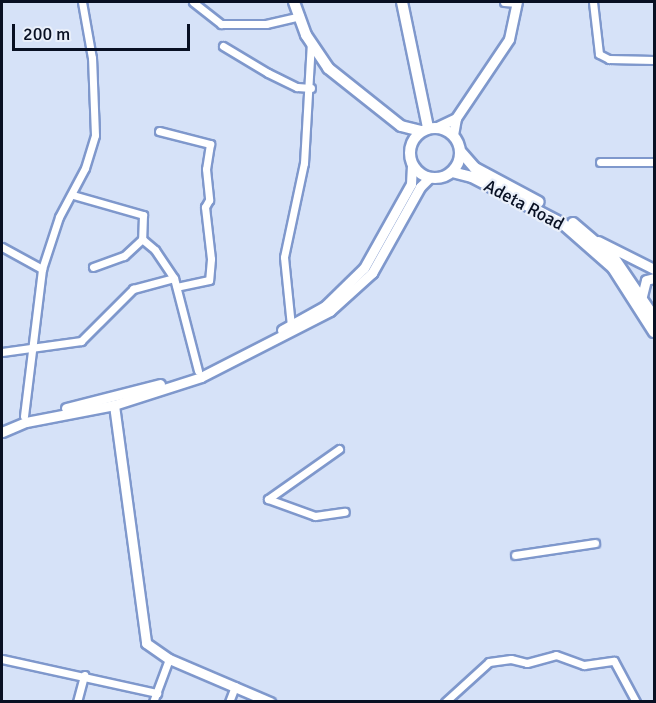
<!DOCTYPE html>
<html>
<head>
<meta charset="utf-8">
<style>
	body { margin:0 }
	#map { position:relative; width:656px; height:703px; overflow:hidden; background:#d6e2f8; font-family:Signika,sans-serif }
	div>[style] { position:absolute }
	.roads { filter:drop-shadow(2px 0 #7f98cc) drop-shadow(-2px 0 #7f98cc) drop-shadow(0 2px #7f98cc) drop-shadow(0 -2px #7f98cc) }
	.street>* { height:7px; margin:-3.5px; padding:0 3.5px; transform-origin:3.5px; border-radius:3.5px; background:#fff }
	.secondary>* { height:9px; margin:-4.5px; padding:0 4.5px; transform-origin:4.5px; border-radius:4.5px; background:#fff }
	.primary>* { height:10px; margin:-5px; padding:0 5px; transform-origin:5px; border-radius:5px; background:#fff }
	.primary>.ring { margin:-5px; padding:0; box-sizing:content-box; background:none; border:10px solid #fff; border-radius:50% }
	span { translate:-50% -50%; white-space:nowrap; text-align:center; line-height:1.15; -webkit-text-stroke:4.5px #e9effa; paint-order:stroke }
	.street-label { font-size:18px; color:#081023 }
	.frame { position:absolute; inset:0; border:3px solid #081023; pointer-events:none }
	.scale { position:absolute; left:12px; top:24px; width:178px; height:27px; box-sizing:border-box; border:3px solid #081023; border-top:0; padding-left:8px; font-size:18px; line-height:21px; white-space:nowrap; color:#081023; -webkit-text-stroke:4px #e9effa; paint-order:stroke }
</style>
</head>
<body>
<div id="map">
	<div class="roads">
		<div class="street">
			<div style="left:193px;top:2px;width:36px;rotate:38deg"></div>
			<div style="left:221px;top:24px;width:45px"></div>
			<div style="left:266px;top:24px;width:35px;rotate:-13deg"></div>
			<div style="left:504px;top:2px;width:13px;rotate:4deg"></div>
			<div style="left:593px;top:2px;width:52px;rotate:83.4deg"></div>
			<div style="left:599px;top:54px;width:11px;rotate:27deg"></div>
			<div style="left:609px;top:59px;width:45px;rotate:1.3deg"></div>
			<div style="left:223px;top:46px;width:52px;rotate:31deg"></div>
			<div style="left:268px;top:73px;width:32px;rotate:26deg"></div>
			<div style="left:297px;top:87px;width:14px;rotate:4deg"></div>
			<div style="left:159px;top:131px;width:53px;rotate:14.3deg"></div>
			<div style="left:210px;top:144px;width:25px;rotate:99deg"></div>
			<div style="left:206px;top:169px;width:31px;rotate:84deg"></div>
			<div style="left:209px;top:200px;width:8px;rotate:120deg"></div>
			<div style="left:205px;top:207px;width:52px;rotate:83.4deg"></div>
			<div style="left:211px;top:259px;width:21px;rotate:95deg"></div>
			<div style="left:209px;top:280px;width:33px;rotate:168deg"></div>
			<div style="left:600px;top:162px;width:54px"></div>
			<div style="left:73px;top:195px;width:73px;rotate:15.9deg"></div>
			<div style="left:143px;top:215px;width:24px;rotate:92deg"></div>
			<div style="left:142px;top:239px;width:17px;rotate:40deg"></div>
			<div style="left:155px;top:250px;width:34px;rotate:56deg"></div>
			<div style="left:174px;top:278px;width:96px;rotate:75.5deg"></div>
			<div style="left:2px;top:247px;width:46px;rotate:28.8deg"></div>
			<div style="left:93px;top:267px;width:33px;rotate:-20deg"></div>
			<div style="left:124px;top:256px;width:25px;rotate:-43deg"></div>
			<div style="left:291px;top:326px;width:69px;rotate:-95.8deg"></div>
			<div style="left:284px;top:257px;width:96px;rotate:-78deg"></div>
			<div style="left:304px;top:163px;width:120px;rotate:-86.7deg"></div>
			<div style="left:2px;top:352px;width:80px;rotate:-7.9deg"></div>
			<div style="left:81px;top:341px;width:74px;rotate:-45deg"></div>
			<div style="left:133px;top:289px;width:42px;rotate:-15deg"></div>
			<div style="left:24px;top:416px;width:148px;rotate:-83deg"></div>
			<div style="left:42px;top:269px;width:55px;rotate:-71.9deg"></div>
			<div style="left:59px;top:217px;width:55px;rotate:-62deg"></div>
			<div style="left:85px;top:168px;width:34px;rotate:-73deg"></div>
			<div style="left:95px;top:135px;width:77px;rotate:-92.2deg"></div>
			<div style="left:92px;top:58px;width:57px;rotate:-100.1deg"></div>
			<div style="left:339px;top:449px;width:87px;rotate:144.8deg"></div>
			<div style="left:268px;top:499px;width:50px;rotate:19.9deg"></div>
			<div style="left:315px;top:516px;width:30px;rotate:-8deg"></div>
			<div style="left:515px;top:555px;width:81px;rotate:-8.5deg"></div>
			<div style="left:2px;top:659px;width:159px;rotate:12.4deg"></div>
			<div style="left:77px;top:702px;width:28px;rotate:-75deg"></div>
			<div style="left:153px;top:702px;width:46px;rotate:-69.6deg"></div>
			<div style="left:229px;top:702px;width:17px;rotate:-69deg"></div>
			<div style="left:445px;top:702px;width:59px;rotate:-42.3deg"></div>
			<div style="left:489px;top:662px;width:22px;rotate:-8deg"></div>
			<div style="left:511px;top:659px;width:16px;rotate:14deg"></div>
			<div style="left:527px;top:663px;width:30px;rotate:-15deg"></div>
			<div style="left:556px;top:655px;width:30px;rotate:20deg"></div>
			<div style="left:584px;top:665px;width:30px;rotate:-8deg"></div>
			<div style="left:614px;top:661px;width:47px;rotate:61.8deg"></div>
		</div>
		<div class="secondary">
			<div style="left:437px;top:127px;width:21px;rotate:-25deg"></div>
			<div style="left:453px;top:135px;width:17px;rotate:-80deg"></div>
			<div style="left:456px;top:118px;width:95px;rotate:-56.1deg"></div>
			<div style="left:509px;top:39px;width:38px;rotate:-78deg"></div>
			<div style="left:598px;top:241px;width:63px;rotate:26.6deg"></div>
			<div style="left:642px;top:296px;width:16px;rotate:-76deg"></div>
			<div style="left:646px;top:280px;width:8px;rotate:-14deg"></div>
			<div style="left:282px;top:330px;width:49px;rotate:-29.2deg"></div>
			<div style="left:325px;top:306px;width:54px;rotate:-44.3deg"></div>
			<div style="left:364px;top:268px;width:96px;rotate:-60.8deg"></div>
			<div style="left:411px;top:184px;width:19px;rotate:-87deg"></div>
			<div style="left:114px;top:405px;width:240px;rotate:82.3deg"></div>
			<div style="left:146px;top:643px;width:28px;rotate:35deg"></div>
			<div style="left:169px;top:659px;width:110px;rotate:23.1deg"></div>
			<div style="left:66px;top:408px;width:97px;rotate:-14.3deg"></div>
			<div style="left:2px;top:432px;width:26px;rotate:-23deg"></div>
			<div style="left:26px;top:422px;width:90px;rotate:-10.9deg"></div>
			<div style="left:114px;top:405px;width:91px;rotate:-17.8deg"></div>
			<div style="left:201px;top:377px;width:145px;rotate:-27.1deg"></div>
			<div style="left:330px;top:311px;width:57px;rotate:-42.1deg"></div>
			<div style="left:372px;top:273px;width:98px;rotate:-60.8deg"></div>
			<div style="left:420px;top:187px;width:13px;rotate:-45deg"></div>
		</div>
		<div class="primary">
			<div style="left:294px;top:2px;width:35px;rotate:70deg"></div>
			<div style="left:306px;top:35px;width:40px;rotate:56deg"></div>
			<div style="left:328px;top:68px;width:93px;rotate:38.5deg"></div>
			<div style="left:401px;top:126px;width:21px;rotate:14deg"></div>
			<div style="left:402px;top:2px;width:129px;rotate:78.3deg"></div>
			<div class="ring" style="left:410px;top:128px;width:40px;height:40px"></div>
			<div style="left:461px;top:152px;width:21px;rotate:49deg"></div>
			<div style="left:475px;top:168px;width:72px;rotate:28deg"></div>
			<div style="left:452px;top:172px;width:21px;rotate:14deg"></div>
			<div style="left:472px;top:177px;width:102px;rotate:27.3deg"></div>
			<div style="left:563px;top:224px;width:67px;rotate:41.3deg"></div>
			<div style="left:613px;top:268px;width:76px;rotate:57.4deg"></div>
			<div style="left:573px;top:223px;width:54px;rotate:40.5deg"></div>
			<div style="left:614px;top:258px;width:71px;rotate:55.9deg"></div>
		</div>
	</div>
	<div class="street-label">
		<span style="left:524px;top:205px;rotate:28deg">Adeta Road</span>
	</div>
	<div class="frame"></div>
	<div class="scale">200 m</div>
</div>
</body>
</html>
